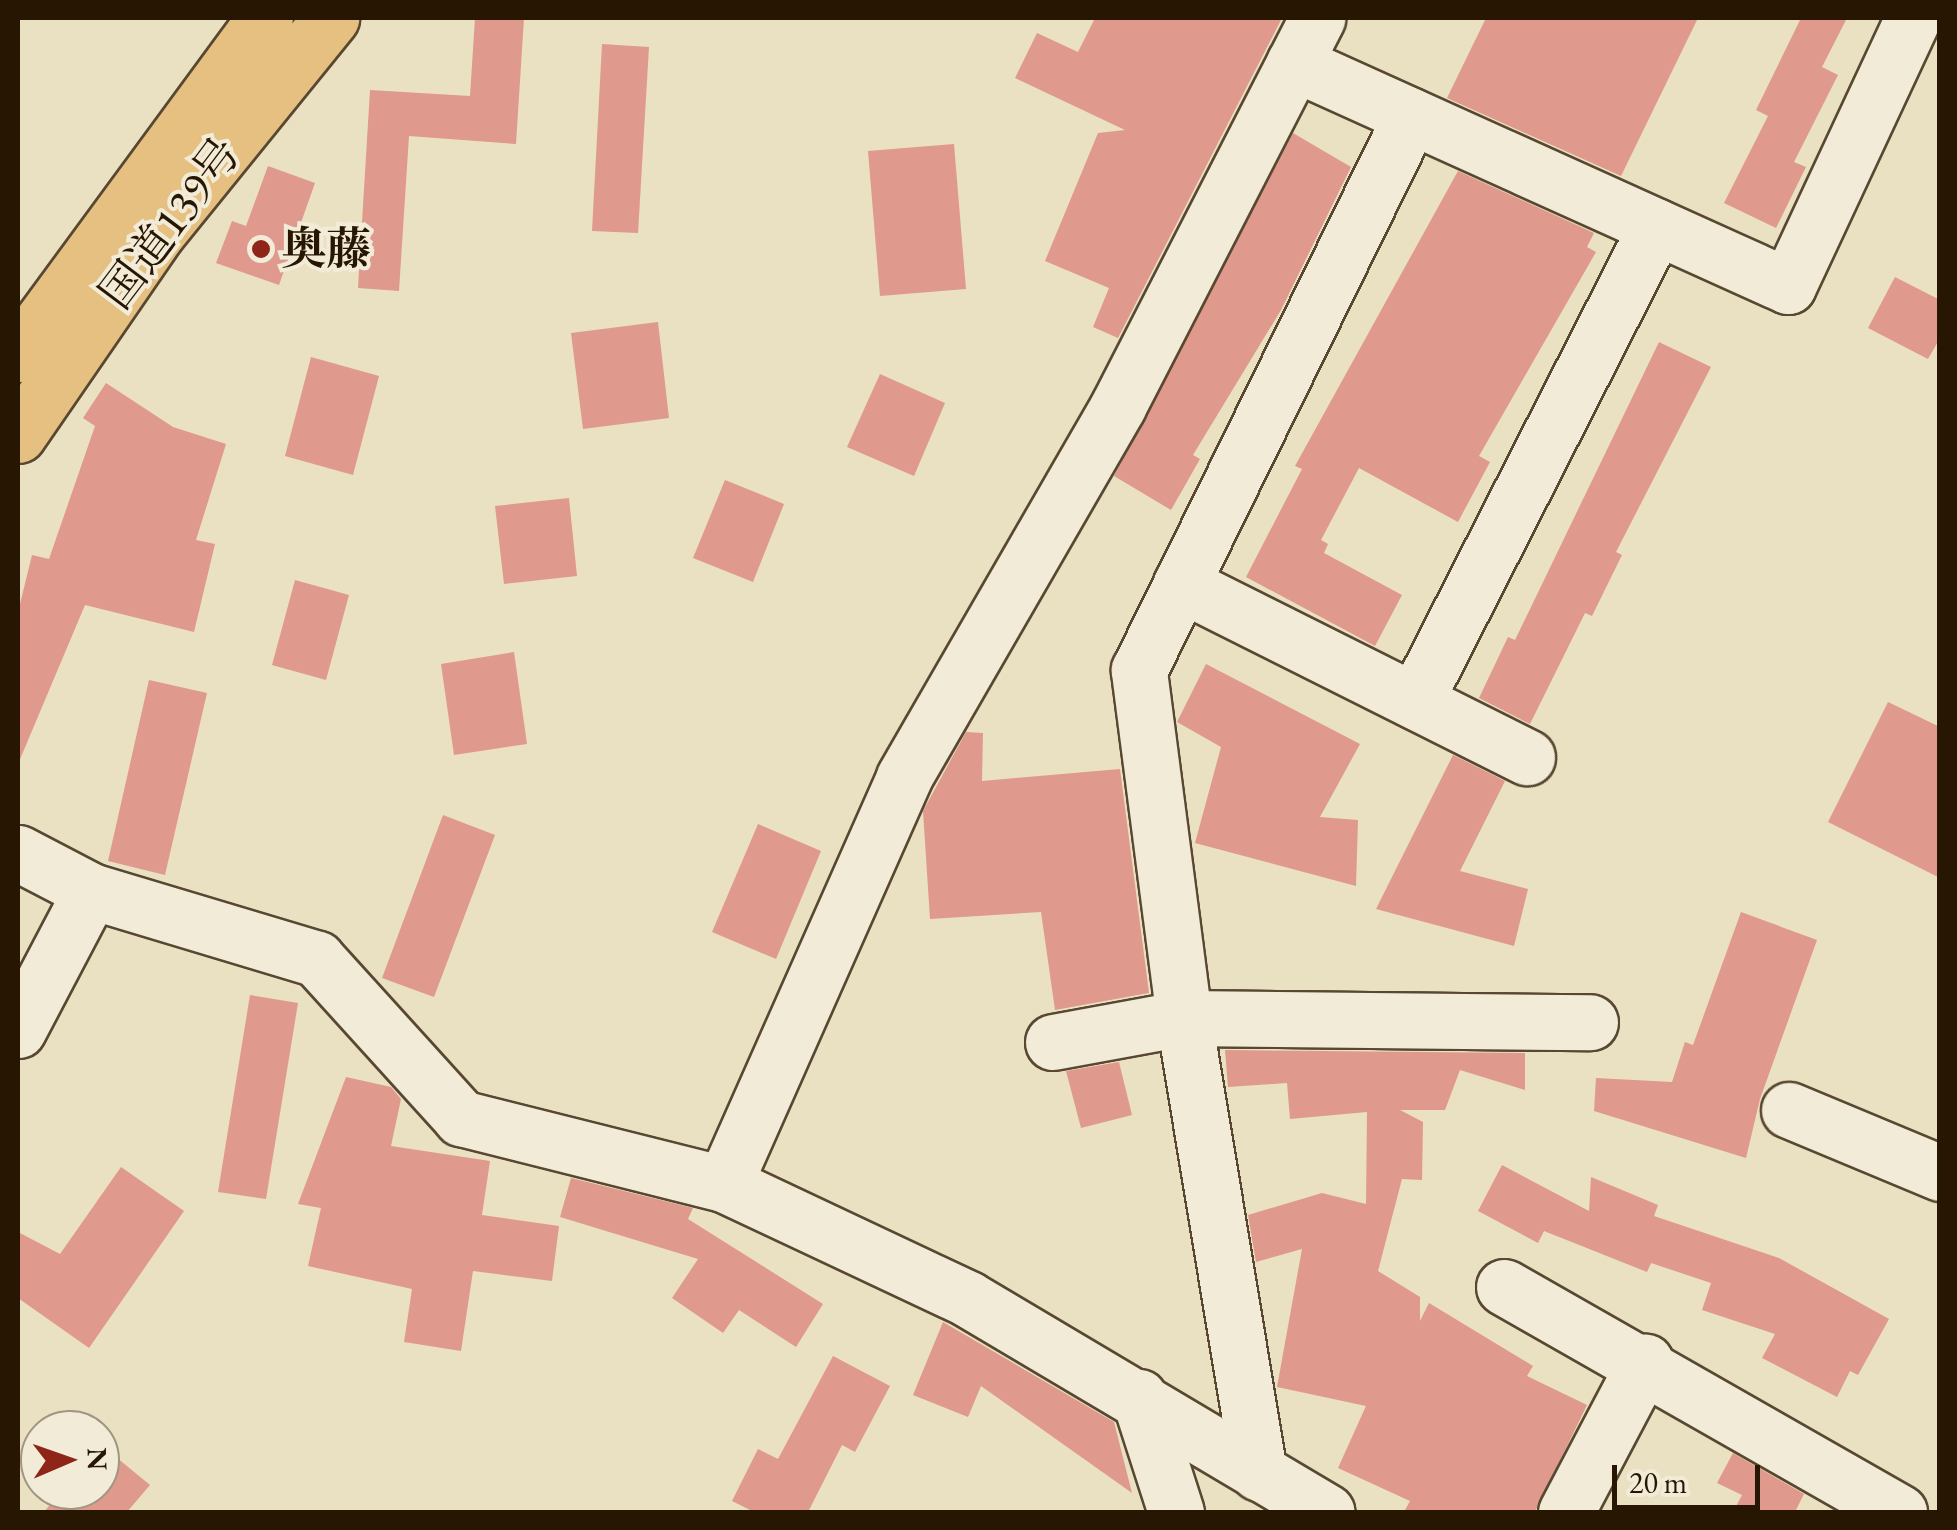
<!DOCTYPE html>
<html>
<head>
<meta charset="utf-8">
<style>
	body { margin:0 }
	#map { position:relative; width:1957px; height:1530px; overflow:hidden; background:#eae0c2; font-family:"EB Garamond","Noto Serif JP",serif }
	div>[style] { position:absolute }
	.building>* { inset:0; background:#df998d }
	.roads { filter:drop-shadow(2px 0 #584831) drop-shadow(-2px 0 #584831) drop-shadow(0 2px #584831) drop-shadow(0 -2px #584831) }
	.minor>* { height:55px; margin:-27.5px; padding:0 27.5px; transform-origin:27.5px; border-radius:27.5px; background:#f1ebd7 }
	.highway>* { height:55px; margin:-27.5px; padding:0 27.5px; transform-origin:27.5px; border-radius:27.5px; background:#e5c081 }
	.dots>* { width:28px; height:28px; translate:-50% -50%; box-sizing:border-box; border:5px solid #f1ebd7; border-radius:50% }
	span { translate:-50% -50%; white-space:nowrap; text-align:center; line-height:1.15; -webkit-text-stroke:8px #f1ebd7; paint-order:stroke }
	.street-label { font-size:45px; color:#271601 }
	.poi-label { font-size:45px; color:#271601; font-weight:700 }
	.left { translate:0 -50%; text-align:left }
	.frame { position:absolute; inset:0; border:20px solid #271601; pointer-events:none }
	.north { position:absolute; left:20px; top:1410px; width:100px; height:100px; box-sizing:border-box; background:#f1ebd7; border:2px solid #a09681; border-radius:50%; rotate:88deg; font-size:28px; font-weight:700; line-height:40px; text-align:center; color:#271601 }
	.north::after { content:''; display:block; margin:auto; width:35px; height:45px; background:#8f2418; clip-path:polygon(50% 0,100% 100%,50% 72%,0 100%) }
	.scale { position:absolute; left:1612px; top:1465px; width:148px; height:45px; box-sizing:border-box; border:5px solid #271601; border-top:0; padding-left:12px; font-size:30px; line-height:35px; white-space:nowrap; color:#271601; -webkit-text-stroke:8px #f1ebd7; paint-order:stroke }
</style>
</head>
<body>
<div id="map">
	<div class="building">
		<div style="clip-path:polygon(475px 18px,524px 18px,516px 144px,409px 136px,399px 291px,358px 288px,370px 90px,470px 96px)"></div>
		<div style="clip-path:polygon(1095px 18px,1282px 18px,1118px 338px,1093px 327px,1109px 288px,1045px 261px,1098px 133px,1125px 130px,1015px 78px,1037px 33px,1078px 52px)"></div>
		<div style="clip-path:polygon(1486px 18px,1698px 18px,1621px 176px,1447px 98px)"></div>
		<div style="clip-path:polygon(1801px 18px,1847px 18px,1822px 67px,1838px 75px,1794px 162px,1806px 167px,1776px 228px,1724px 203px,1768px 116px,1756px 110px)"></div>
		<div style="clip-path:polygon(602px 44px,649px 47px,638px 233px,592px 231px)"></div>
		<div style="clip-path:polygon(1293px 133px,1351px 167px,1281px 310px,1193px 455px,1200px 459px,1171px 510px,1114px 476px)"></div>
		<div style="clip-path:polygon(954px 144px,966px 289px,880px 296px,868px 151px)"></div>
		<div style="clip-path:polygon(268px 166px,315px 183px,279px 285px,216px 263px,232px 221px,246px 226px)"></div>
		<div style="clip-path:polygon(1458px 171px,1594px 233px,1587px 247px,1596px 252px,1479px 456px,1490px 462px,1458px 522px,1359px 468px,1321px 540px,1328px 544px,1324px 553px,1402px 595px,1375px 646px,1246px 577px,1302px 469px,1295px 466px)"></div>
		<div style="clip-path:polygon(1895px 277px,1940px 300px,1940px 338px,1928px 359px,1868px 328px)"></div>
		<div style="clip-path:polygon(658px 322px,669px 418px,583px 429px,571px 333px)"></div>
		<div style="clip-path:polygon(1659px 342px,1711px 367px,1616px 552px,1622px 555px,1592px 616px,1585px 613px,1530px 724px,1479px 698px,1508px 637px,1515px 640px)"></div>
		<div style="clip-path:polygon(311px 357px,379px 376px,353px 475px,285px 456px)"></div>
		<div style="clip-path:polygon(880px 374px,945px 403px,914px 476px,847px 447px)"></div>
		<div style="clip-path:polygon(106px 383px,173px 427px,226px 444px,196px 540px,215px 544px,194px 632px,85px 605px,18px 764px,18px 612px,32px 555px,49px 559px,95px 426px,83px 418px)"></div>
		<div style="clip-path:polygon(725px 480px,784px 504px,753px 582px,693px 558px)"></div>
		<div style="clip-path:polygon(569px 498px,577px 576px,504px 584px,495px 506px)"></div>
		<div style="clip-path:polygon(295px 580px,349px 595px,326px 680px,272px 665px)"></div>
		<div style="clip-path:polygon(514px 652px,527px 744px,454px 755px,441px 664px)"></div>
		<div style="clip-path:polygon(1206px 664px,1360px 744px,1320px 817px,1358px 820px,1356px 886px,1195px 843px,1221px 747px,1177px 722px)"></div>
		<div style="clip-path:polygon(149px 680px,207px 693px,165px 875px,108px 861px)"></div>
		<div style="clip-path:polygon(1888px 702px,1940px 727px,1940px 878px,1828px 822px)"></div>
		<div style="clip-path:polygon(966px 732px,983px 733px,982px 781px,1120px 769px,1149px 993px,1055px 1010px,1041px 912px,930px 919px,923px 811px)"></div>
		<div style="clip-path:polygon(1453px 755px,1505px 781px,1460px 871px,1528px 889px,1514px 946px,1376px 909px)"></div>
		<div style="clip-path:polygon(443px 815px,495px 835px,434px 997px,382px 978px)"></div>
		<div style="clip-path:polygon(758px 824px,821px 851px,776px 959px,712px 932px)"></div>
		<div style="clip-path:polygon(1741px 912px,1817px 940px,1760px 1099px,1746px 1158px,1594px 1111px,1596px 1078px,1672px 1082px,1685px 1042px,1693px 1045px)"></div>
		<div style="clip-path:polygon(250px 995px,298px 1003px,266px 1199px,218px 1192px)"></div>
		<div style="clip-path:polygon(1225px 1050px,1525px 1053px,1525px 1090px,1460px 1070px,1445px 1110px,1400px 1110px,1423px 1122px,1422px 1180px,1402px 1179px,1378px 1271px,1420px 1297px,1420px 1321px,1429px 1303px,1533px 1366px,1527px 1376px,1587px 1405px,1535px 1512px,1404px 1512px,1410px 1501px,1338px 1468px,1366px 1406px,1277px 1387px,1302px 1249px,1256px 1262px,1248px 1215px,1322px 1193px,1366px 1204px,1367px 1112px,1290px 1119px,1287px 1083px,1228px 1087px)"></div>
		<div style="clip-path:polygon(1119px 1062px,1132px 1115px,1081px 1128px,1066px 1071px)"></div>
		<div style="clip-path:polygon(346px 1077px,391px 1087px,401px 1099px,391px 1146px,490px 1161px,482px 1215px,559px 1226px,552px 1281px,473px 1271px,461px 1351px,404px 1342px,412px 1289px,308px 1266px,321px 1208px,298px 1204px)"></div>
		<div style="clip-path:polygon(1502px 1165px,1589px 1211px,1591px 1177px,1658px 1205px,1654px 1216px,1779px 1258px,1889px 1319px,1858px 1375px,1850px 1371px,1837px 1397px,1762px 1358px,1775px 1334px,1702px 1310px,1711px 1283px,1651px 1263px,1647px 1272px,1544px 1231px,1538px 1243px,1478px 1211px)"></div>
		<div style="clip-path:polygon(121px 1167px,184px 1211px,89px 1348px,18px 1298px,18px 1232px,60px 1254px)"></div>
		<div style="clip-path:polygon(571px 1178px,693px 1208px,688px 1219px,823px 1304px,796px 1347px,739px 1310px,723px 1333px,672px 1298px,698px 1259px,560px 1217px)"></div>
		<div style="clip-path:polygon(943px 1322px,1114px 1422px,1132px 1493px,981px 1386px,968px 1417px,913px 1395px)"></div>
		<div style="clip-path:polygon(833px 1356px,890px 1386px,855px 1452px,842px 1445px,808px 1512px,754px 1512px,732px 1501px,758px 1449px,778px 1459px)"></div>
		<div style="clip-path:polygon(100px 1444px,150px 1485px,127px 1512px,44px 1512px,62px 1490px,100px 1490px)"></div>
		<div style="clip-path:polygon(1733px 1453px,1804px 1494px,1795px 1512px,1733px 1512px,1742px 1495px,1717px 1483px)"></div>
	</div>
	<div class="roads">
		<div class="minor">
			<div style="left:1294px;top:63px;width:542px;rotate:24.3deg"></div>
			<div style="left:1788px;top:286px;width:296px;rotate:-65deg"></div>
			<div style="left:1181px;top:584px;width:387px;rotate:26.6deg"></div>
			<div style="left:1415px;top:701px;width:532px;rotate:-63.05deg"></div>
			<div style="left:18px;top:853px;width:82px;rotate:27.5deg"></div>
			<div style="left:91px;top:891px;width:236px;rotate:16.7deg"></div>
			<div style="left:317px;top:959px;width:215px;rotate:47.8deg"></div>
			<div style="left:461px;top:1118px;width:271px;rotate:14.1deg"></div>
			<div style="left:724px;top:1184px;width:270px;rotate:25.2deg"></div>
			<div style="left:968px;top:1299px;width:417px;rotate:30.7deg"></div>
			<div style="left:18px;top:1030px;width:157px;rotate:-62.3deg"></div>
			<div style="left:1053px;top:1042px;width:133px;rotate:-10.4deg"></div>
			<div style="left:1184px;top:1018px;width:406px;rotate:0.6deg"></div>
			<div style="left:1789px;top:1110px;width:164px;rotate:22.6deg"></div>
			<div style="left:724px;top:1184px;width:445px;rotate:-66.1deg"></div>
			<div style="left:904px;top:777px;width:428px;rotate:-60deg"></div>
			<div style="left:1118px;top:406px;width:436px;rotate:-62.8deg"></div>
			<div style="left:1504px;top:1287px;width:455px;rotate:29.7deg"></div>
			<div style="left:1139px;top:1397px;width:121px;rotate:72.2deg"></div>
			<div style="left:1259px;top:1473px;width:461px;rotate:-99.4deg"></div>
			<div style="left:1184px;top:1018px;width:351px;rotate:-97.4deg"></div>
			<div style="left:1139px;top:670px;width:617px;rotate:-63.85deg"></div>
			<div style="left:1566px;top:1512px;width:170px;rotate:-62.2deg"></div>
		</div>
		<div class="highway">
			<div style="left:18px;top:354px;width:417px;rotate:-53.7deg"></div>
			<div style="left:18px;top:435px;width:245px;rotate:-55.5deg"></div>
			<div style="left:157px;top:233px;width:277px;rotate:-51deg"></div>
		</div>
	</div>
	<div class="dots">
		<div style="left:261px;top:249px;background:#8f2418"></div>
	</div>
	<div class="street-label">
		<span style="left:170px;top:223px;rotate:-53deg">国道139号</span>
	</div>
	<div class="poi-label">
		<span class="left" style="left:281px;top:249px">奥藤</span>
	</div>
	<div class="frame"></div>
	<div class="north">N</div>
	<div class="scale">20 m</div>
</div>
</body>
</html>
